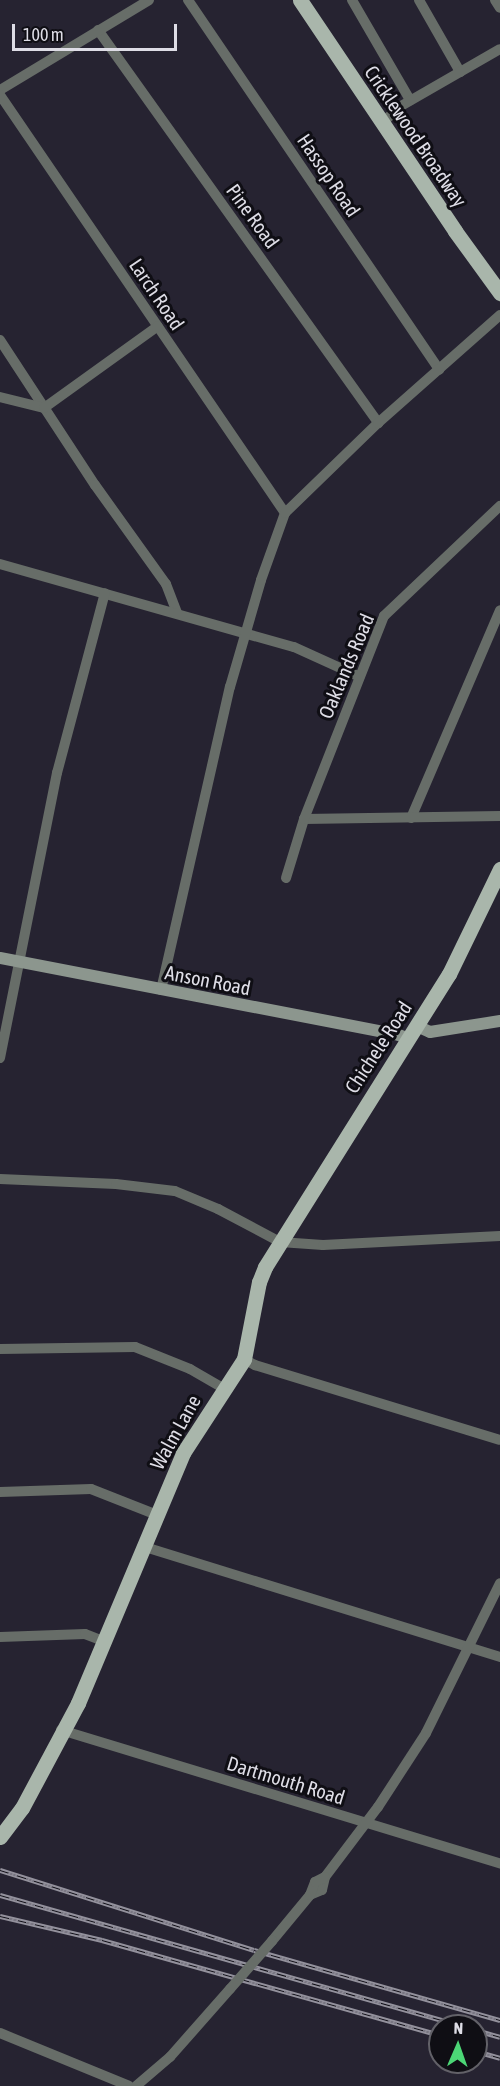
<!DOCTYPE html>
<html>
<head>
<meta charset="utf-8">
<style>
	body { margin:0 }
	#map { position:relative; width:500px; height:2086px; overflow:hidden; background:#262331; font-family:"Asap Condensed",sans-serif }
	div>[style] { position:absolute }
	.street>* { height:10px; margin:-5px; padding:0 5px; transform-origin:5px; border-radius:5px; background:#676d68 }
	.secondary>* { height:12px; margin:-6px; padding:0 6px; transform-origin:6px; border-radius:6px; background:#8c968e }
	.primary>* { height:15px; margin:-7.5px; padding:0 7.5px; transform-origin:7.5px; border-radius:7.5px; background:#a9b6ab }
	.rail>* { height:5px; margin-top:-2.5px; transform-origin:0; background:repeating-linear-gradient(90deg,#0f0e14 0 9px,#93919c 0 18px); box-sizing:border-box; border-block:2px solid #93919c }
	.street-bridge>* { height:10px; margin:-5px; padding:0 5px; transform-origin:5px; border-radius:5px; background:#676d68 }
	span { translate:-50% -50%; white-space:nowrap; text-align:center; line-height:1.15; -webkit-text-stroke:6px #0f0e14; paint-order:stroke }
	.street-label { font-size:20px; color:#dedde6 }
	.north { position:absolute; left:428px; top:2014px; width:60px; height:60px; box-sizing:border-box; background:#0f0e14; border:2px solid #626168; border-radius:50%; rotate:2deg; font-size:16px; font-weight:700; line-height:24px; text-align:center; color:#dedde6 }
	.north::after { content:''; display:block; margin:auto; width:21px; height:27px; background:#4cd676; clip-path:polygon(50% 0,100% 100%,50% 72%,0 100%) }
	.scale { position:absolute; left:12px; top:24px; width:165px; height:27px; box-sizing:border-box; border:3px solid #dedde6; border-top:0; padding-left:8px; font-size:18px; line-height:21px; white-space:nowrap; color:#dedde6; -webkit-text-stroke:4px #0f0e14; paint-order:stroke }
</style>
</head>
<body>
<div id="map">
	<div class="street">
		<div style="left:188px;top:0;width:447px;rotate:55.8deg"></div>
		<div style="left:352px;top:0;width:116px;rotate:59.9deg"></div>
		<div style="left:419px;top:0;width:83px;rotate:60.3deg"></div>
		<div style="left:495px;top:0;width:9px;rotate:58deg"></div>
		<div style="left:98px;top:30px;width:483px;rotate:54.5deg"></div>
		<div style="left:0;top:90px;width:174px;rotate:-31.1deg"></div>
		<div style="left:0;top:95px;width:506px;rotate:55.71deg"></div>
		<div style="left:382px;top:123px;width:25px;rotate:-42deg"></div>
		<div style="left:401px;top:106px;width:114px;rotate:-29.9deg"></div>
		<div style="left:0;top:340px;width:173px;rotate:56.8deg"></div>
		<div style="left:95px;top:485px;width:122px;rotate:54.4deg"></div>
		<div style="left:166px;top:584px;width:30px;rotate:69deg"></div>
		<div style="left:0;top:397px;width:45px;rotate:14deg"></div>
		<div style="left:44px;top:408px;width:140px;rotate:-35.7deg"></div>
		<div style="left:0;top:564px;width:305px;rotate:15.8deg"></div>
		<div style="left:294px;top:647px;width:72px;rotate:24.4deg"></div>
		<div style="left:411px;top:818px;width:226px;rotate:-66.8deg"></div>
		<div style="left:304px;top:819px;width:196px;rotate:-0.9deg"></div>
		<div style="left:286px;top:878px;width:62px;rotate:-73deg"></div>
		<div style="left:304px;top:819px;width:218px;rotate:-68.5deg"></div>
		<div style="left:384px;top:616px;width:160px;rotate:-43.5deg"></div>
		<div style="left:161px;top:990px;width:311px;rotate:-77.2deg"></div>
		<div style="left:230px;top:687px;width:111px;rotate:-73.8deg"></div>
		<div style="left:261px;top:580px;width:71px;rotate:-70.3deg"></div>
		<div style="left:285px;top:513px;width:129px;rotate:-44.1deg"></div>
		<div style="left:378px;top:423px;width:163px;rotate:-41.5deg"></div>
		<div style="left:0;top:1058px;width:291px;rotate:-78.7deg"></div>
		<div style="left:57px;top:773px;width:186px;rotate:-75.1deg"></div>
		<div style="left:0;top:1179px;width:116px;rotate:2.5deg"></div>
		<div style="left:116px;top:1184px;width:59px;rotate:6.8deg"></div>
		<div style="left:175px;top:1191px;width:47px;rotate:22.7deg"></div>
		<div style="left:218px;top:1209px;width:70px;rotate:28deg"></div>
		<div style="left:280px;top:1242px;width:43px;rotate:4deg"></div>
		<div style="left:323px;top:1245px;width:177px;rotate:-2.9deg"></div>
		<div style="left:0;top:1349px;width:135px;rotate:-0.8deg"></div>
		<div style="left:135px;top:1347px;width:59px;rotate:21.8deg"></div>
		<div style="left:190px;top:1369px;width:39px;rotate:30deg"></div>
		<div style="left:244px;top:1359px;width:13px;rotate:29deg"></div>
		<div style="left:255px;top:1365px;width:256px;rotate:17deg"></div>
		<div style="left:0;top:1492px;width:91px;rotate:-1.9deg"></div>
		<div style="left:91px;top:1489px;width:71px;rotate:21.5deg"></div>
		<div style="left:145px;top:1547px;width:372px;rotate:17.2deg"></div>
		<div style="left:0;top:1637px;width:85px;rotate:-2deg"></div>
		<div style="left:85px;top:1634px;width:19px;rotate:21deg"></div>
		<div style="left:61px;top:1730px;width:459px;rotate:16.9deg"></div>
		<div style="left:310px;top:1895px;width:13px;rotate:-23deg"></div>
		<div style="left:322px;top:1890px;width:13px;rotate:-77deg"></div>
		<div style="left:325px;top:1877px;width:88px;rotate:-52.9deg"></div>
		<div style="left:378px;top:1807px;width:88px;rotate:-57deg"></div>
		<div style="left:426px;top:1733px;width:167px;rotate:-63.7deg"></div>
		<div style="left:272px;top:1941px;width:60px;rotate:-50.4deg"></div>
		<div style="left:310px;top:1895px;width:14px;rotate:-69deg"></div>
		<div style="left:315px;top:1882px;width:11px;rotate:-27deg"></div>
		<div style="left:0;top:2033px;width:139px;rotate:22.3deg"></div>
		<div style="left:136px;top:2086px;width:45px;rotate:-40.5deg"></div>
		<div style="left:170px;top:2057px;width:91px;rotate:-48.6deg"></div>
	</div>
	<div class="secondary">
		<div style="left:0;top:958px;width:406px;rotate:10.9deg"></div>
		<div style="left:399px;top:1035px;width:11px;rotate:22deg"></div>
		<div style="left:417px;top:1026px;width:14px;rotate:25deg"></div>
		<div style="left:430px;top:1032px;width:71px;rotate:-8.9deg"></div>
	</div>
	<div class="primary">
		<div style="left:300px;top:0;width:278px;rotate:56.1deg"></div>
		<div style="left:455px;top:231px;width:77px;rotate:54deg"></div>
		<div style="left:0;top:1837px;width:36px;rotate:-53deg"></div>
		<div style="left:22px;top:1808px;width:119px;rotate:-61.9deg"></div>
		<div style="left:78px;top:1703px;width:271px;rotate:-67.2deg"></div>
		<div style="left:183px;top:1453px;width:112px;rotate:-57deg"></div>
		<div style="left:244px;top:1359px;width:78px;rotate:-79deg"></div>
		<div style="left:259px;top:1282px;width:16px;rotate:-68deg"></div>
		<div style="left:265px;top:1267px;width:346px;rotate:-57.9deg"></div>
		<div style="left:449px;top:974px;width:117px;rotate:-64.1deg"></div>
	</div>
	<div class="rail">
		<div style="left:0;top:1870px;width:266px;rotate:17.5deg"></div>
		<div style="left:254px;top:1950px;width:256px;rotate:15.9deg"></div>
		<div style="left:0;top:1895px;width:481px;rotate:15.8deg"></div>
		<div style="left:0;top:1916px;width:105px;rotate:13.2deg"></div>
		<div style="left:102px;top:1940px;width:351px;rotate:15.7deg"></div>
		<div style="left:476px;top:2030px;width:25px;rotate:16deg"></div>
		<div style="left:476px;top:2051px;width:25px;rotate:16deg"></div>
	</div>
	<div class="street-bridge">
		<div style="left:230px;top:1989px;width:64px;rotate:-48.8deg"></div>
	</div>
	<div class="street-label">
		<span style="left:416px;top:136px;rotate:56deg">Cricklewood Broadway</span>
		<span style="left:329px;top:175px;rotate:56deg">Hassop Road</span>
		<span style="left:253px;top:216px;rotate:54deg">Pine Road</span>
		<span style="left:157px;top:294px;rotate:56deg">Larch Road</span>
		<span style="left:346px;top:666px;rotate:-67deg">Oaklands Road</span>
		<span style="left:208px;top:980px;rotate:11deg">Anson Road</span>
		<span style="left:378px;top:1047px;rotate:-57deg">Chichele Road</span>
		<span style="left:175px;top:1432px;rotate:-61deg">Walm Lane</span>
		<span style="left:286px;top:1780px;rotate:17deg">Dartmouth Road</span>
	</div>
	<div class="north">N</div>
	<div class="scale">100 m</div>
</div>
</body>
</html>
